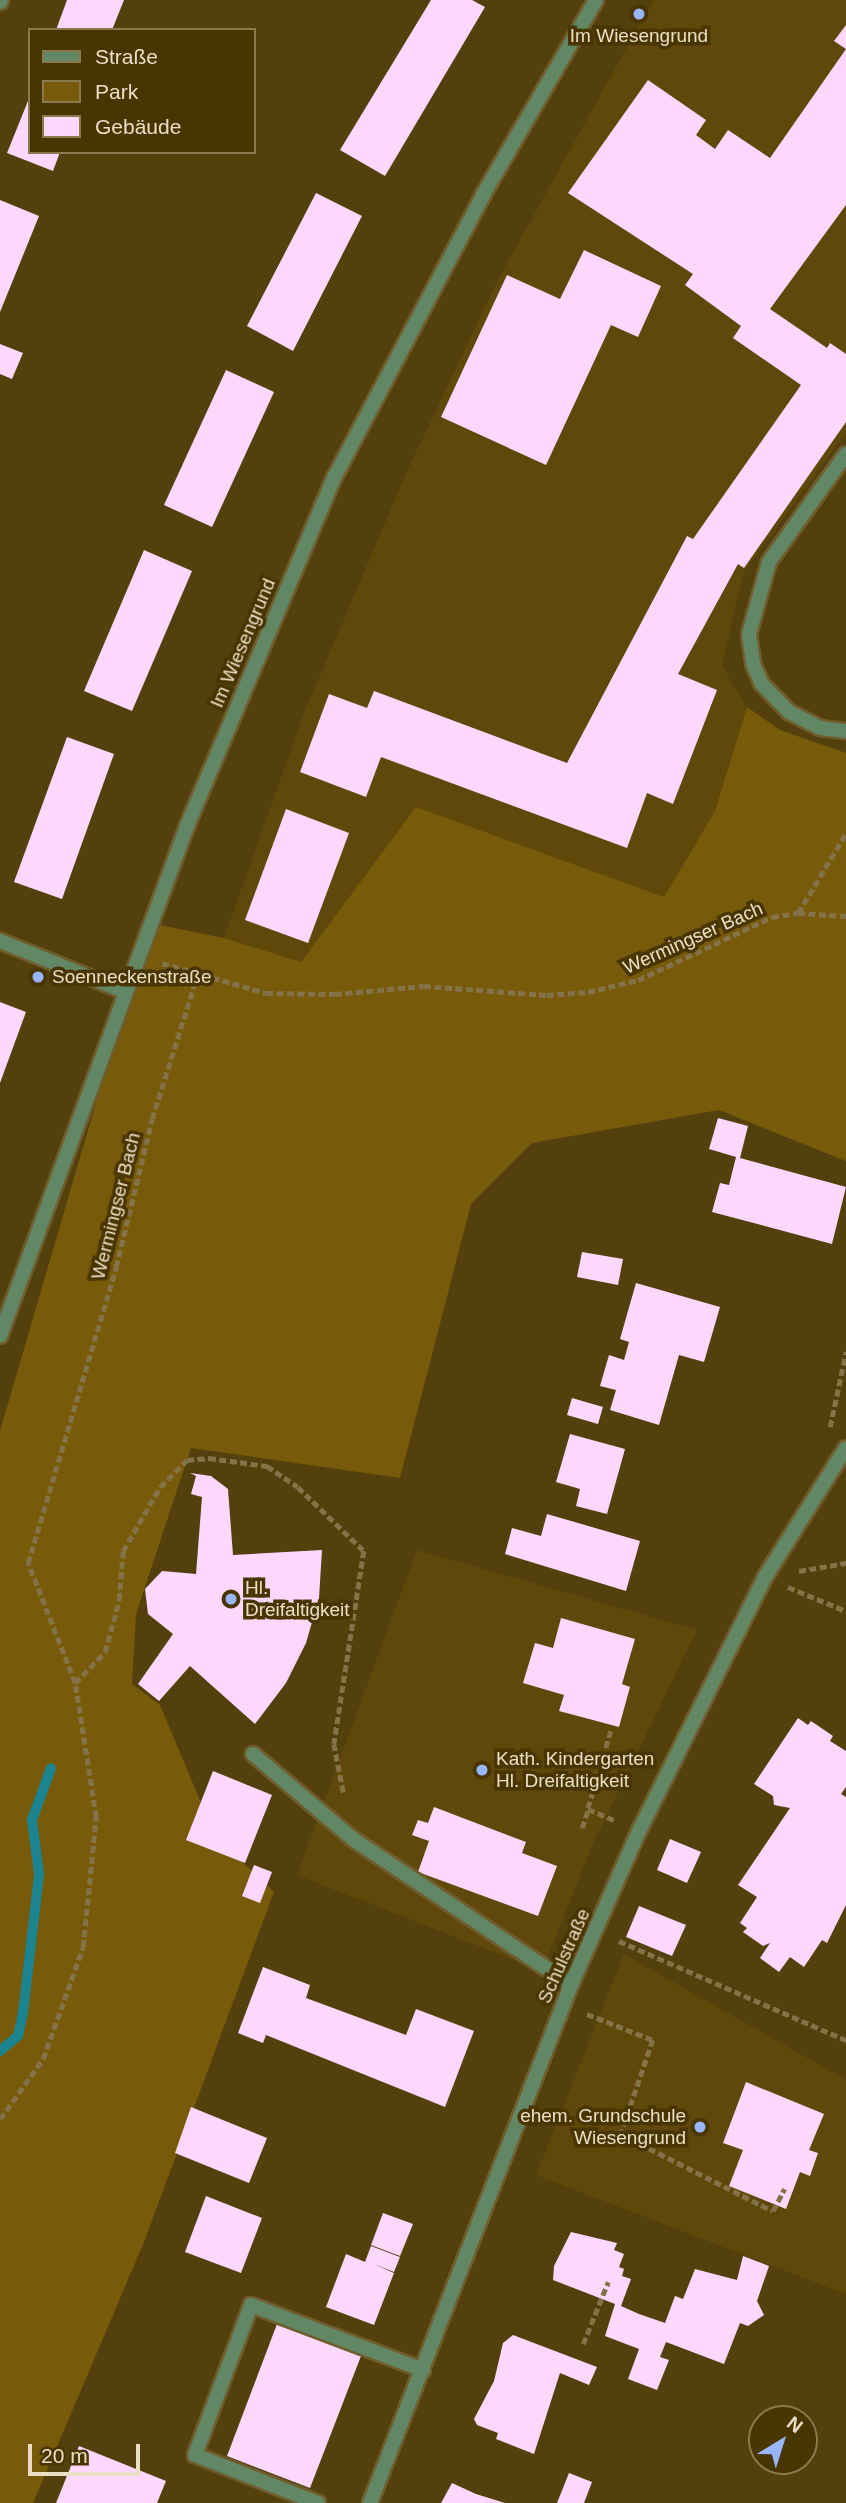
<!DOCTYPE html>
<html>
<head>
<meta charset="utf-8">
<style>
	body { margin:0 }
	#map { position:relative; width:846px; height:2503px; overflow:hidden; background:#54400d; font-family:Arial,sans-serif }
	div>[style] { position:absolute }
	.built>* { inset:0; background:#60480a }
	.green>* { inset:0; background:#775a0a }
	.stream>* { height:10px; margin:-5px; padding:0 5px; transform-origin:5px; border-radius:5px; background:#1b848f }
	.building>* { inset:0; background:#fcd9fc }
	.path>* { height:4.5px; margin-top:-2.25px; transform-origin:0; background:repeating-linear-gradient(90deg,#847349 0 7px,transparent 0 10.5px) }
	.roads { filter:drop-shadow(2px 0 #6f5d2e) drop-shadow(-2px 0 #6f5d2e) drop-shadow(0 2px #6f5d2e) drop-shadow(0 -2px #6f5d2e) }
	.lane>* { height:14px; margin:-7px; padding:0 7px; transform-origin:7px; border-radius:7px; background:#628764 }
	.street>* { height:14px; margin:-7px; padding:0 7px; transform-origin:7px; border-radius:7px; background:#628764 }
	.dots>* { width:19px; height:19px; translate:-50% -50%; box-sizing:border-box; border:4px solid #493500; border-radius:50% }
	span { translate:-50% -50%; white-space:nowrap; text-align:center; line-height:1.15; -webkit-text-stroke:7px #493500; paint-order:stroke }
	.poi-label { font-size:19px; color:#eadfc6 }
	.left { translate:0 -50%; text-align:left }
	.right { translate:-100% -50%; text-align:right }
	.street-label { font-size:19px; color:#eadfc6 }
	.legend { position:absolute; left:28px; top:28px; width:228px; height:126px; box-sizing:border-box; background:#493500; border:2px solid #89794f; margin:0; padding:9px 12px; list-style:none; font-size:21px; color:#eadfc6 }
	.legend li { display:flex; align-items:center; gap:14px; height:35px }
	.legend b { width:35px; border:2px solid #89794f }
	.north { position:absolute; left:748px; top:2405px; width:70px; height:70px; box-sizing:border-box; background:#493500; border:2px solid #89794f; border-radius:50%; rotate:38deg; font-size:19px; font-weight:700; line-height:28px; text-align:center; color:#eadfc6 }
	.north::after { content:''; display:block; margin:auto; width:24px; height:32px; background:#97b6fd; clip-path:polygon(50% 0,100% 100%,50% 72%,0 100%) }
	.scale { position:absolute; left:28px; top:2444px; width:112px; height:32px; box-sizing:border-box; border:4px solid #eadfc6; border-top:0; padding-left:9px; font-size:21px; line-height:24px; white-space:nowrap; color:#eadfc6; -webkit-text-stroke:5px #493500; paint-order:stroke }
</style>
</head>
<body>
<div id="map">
	<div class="built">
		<div style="clip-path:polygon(653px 0,846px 0,846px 433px,743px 573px,722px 666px,747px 707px,715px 811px,664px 897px,416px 807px,301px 962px,224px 938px,304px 713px,407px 471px,500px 276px)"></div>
		<div style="clip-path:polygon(417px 1550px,697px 1630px,592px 1846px,542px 1971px,297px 1875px)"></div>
		<div style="clip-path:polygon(624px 1954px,846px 2080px,846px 2294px,536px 2175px)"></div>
	</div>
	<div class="green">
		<div style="clip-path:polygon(747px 707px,780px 730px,846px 753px,846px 1161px,719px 1110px,532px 1143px,471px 1204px,400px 1478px,191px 1448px,136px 1614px,132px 1684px,160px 1705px,215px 1836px,274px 1892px,144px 2242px,33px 2503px,0 2503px,0 1431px,107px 1065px,160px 925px,224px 938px,301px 962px,416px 807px,664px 897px,715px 811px)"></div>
	</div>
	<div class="stream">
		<div style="left:0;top:2051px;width:23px;rotate:-40deg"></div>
		<div style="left:18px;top:2036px;width:24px;rotate:-78deg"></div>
		<div style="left:23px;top:2013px;width:140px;rotate:-83.4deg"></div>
		<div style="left:39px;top:1874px;width:54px;rotate:-97.4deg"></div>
		<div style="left:32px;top:1820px;width:55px;rotate:-69.9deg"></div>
	</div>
	<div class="building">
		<div style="clip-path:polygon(67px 0,124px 0,112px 30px,56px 30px)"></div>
		<div style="clip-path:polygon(431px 0,472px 0,485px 7px,385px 176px,340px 150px)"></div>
		<div style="clip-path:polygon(846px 25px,846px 205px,770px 309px,827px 348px,830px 343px,846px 354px,846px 422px,744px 568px,738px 564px,678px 674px,717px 690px,673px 804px,647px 793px,627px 848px,381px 757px,366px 797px,300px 772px,329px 694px,367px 708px,374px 691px,567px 763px,687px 536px,693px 539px,801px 385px,733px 338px,741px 326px,685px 285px,693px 274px,568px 193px,648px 80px,706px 120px,696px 135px,715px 149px,728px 130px,770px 158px,846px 49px,834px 41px)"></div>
		<div style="clip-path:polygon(30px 96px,30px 152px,60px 152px,53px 171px,7px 153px)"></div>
		<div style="clip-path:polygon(316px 193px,362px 216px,293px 351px,247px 326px)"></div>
		<div style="clip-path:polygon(0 200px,39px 216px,0 312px)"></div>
		<div style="clip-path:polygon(584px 250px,661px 286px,638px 337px,611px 325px,546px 465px,441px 417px,507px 275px,560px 299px)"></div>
		<div style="clip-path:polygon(0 344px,23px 353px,12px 379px,0 374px)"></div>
		<div style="clip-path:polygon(226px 370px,274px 392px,212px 527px,164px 505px)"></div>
		<div style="clip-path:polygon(144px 550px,192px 571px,132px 711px,84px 691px)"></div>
		<div style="clip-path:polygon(67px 737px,114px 754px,62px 899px,14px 882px)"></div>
		<div style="clip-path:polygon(286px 809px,349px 833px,308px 943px,245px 920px)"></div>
		<div style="clip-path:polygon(0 1002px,26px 1012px,0 1083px)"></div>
		<div style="clip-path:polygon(718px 1118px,748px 1126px,740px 1158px,846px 1187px,832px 1244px,712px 1212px,720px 1183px,729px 1185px,736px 1157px,709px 1149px)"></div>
		<div style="clip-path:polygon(582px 1252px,623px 1259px,618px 1285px,577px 1277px)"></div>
		<div style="clip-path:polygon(636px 1283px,720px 1307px,704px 1362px,679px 1355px,659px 1425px,610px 1410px,616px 1390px,600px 1386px,609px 1355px,624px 1360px,629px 1342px,620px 1339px)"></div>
		<div style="clip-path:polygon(572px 1398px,603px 1407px,598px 1424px,567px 1415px)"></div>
		<div style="clip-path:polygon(570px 1434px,625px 1449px,607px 1514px,576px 1506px,580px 1489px,556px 1482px)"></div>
		<div style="clip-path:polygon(190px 1473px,211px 1476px,228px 1489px,233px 1555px,322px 1550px,319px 1598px,306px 1643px,286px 1683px,255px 1724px,190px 1666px,159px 1701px,138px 1684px,173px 1634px,148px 1614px,145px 1589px,162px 1571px,196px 1574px,202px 1497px,191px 1494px,196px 1476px)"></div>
		<div style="clip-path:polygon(547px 1514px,640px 1541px,626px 1591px,505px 1554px,512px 1528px,541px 1536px)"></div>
		<div style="clip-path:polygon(561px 1618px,635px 1639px,622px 1684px,630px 1687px,619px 1727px,559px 1711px,564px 1695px,523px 1683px,535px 1643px,553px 1648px)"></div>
		<div style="clip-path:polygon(798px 1718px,808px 1725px,811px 1721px,833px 1736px,830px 1741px,846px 1751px,846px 1787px,841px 1794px,846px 1797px,846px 1905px,827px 1943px,822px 1940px,804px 1967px,790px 1957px,779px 1972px,760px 1958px,770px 1943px,763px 1946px,743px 1932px,747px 1928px,740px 1923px,757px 1897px,738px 1885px,790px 1808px,774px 1805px,773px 1796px,754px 1784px)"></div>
		<div style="clip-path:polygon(213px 1771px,272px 1795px,245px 1863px,186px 1840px)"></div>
		<div style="clip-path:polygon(434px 1807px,526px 1842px,522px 1853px,557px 1866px,538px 1916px,418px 1872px,429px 1841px,412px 1835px,418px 1820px,428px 1823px)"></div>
		<div style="clip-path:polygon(670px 1839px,701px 1852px,687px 1883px,657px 1870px)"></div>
		<div style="clip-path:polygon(254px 1865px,272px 1872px,260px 1903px,242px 1896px)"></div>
		<div style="clip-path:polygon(639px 1906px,686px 1925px,672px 1956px,626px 1937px)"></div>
		<div style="clip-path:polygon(263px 1967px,310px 1985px,306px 1998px,406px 2035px,416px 2009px,474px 2031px,445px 2107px,266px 2035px,263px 2043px,238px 2033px)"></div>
		<div style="clip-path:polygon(746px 2082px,824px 2114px,809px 2150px,818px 2153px,810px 2176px,800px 2172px,786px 2209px,729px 2186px,743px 2150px,723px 2143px)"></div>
		<div style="clip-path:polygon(191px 2107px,267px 2138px,249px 2183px,175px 2153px)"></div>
		<div style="clip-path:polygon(206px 2196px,262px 2218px,241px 2273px,185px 2252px)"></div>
		<div style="clip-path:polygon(383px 2213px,413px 2224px,400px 2256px,371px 2245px)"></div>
		<div style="clip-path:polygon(571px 2232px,617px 2243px,614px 2250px,624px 2254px,619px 2267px,624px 2269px,622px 2276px,631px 2279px,621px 2306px,639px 2314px,665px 2323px,675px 2296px,683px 2299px,695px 2269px,737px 2280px,743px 2256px,769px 2266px,757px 2301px,764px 2315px,748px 2326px,740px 2323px,724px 2364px,666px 2342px,660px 2357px,669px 2360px,657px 2390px,628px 2379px,639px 2349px,605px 2336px,615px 2304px,553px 2280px,554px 2266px)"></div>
		<div style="clip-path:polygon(371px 2246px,400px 2257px,394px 2272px,374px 2264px,394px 2273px,374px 2325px,326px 2307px,346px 2254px,365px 2262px)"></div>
		<div style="clip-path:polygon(277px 2324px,361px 2356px,310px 2488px,227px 2456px)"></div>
		<div style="clip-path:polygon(513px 2335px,597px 2367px,589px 2385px,560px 2373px,534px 2454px,496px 2439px,498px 2433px,477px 2425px,474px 2419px,494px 2381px,503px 2343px)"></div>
		<div style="clip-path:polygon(79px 2446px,166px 2481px,157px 2503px,56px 2503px)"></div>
		<div style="clip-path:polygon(569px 2473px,592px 2482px,584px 2503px,557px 2503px)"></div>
		<div style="clip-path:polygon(452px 2483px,476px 2494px,505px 2503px,441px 2503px)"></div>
	</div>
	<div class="path">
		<div style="left:798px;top:913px;width:48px;rotate:3.6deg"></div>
		<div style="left:162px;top:963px;width:108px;rotate:16.1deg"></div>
		<div style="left:266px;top:993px;width:69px;rotate:0.8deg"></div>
		<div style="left:335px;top:994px;width:89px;rotate:-5.1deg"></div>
		<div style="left:424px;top:986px;width:123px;rotate:4.2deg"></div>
		<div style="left:547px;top:995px;width:41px;rotate:-4.2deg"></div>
		<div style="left:588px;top:992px;width:51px;rotate:-13.5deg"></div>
		<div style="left:638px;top:980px;width:148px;rotate:-25.2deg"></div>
		<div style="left:772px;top:917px;width:26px;rotate:-9deg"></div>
		<div style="left:798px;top:913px;width:93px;rotate:-59deg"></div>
		<div style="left:830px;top:1427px;width:77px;rotate:-78deg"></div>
		<div style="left:799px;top:1571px;width:48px;rotate:-9.7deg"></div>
		<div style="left:788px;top:1587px;width:63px;rotate:22.5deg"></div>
		<div style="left:75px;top:1683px;width:43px;rotate:-45.9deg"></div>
		<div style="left:105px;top:1652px;width:54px;rotate:-74.9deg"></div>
		<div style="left:119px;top:1600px;width:49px;rotate:-85.3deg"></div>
		<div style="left:123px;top:1551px;width:74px;rotate:-60deg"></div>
		<div style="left:160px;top:1487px;width:38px;rotate:-45deg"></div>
		<div style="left:187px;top:1460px;width:22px;rotate:-5deg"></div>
		<div style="left:209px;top:1458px;width:59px;rotate:7.9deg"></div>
		<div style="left:267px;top:1466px;width:37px;rotate:34deg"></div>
		<div style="left:298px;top:1487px;width:92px;rotate:44.1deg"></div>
		<div style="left:364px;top:1551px;width:195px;rotate:98.8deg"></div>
		<div style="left:334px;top:1744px;width:52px;rotate:78.9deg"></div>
		<div style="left:611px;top:1731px;width:81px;rotate:106.4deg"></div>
		<div style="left:588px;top:1809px;width:30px;rotate:23deg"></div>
		<div style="left:582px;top:1828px;width:20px;rotate:-72deg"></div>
		<div style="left:619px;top:1941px;width:248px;rotate:23.6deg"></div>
		<div style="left:587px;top:2014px;width:71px;rotate:21.5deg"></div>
		<div style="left:653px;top:2040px;width:99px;rotate:108.8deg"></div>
		<div style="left:621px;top:2134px;width:170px;rotate:26.9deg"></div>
		<div style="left:773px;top:2211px;width:25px;rotate:-63deg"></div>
		<div style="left:0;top:2119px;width:74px;rotate:-54.4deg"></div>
		<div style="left:43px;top:2059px;width:119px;rotate:-70.3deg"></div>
		<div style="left:83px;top:1947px;width:131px;rotate:-84.3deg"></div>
		<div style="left:96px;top:1817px;width:136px;rotate:-98.9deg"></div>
		<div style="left:75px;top:1683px;width:129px;rotate:-111.4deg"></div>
		<div style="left:28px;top:1563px;width:309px;rotate:-73.4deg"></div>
		<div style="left:116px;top:1267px;width:152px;rotate:-76.3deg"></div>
		<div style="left:152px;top:1119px;width:150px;rotate:-72.5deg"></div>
		<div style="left:583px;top:2344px;width:67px;rotate:-68deg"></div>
	</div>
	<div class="roads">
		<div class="lane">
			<div style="left:253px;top:1754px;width:131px;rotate:40.4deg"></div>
			<div style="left:353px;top:1839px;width:262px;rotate:33.8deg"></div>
			<div style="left:318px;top:2503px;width:132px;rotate:-158.7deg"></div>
			<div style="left:195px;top:2455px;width:160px;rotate:-69.5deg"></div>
			<div style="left:251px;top:2305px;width:184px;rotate:20.7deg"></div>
		</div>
		<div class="street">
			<div style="left:0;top:2px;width:2px;rotate:-63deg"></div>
			<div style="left:846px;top:454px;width:133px;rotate:125.5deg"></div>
			<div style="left:769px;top:562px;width:75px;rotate:105.5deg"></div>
			<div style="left:749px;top:634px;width:30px;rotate:82deg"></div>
			<div style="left:753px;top:664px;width:22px;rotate:66deg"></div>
			<div style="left:762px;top:684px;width:39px;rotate:46deg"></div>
			<div style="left:789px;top:712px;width:35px;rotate:27deg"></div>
			<div style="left:820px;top:728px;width:26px;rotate:7deg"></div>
			<div style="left:0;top:941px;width:134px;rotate:22deg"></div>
			<div style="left:0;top:1336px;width:543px;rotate:-69.86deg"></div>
			<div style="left:187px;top:826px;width:378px;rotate:-67.1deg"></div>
			<div style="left:334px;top:478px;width:320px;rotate:-62.2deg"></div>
			<div style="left:483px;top:195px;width:225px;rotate:-59.9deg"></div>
			<div style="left:370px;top:2503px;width:556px;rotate:-68.79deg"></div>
			<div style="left:571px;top:1985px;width:168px;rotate:-66.2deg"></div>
			<div style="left:639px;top:1831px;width:284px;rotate:-63.6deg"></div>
			<div style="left:765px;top:1577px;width:152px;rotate:-57.9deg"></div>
		</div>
	</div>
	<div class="dots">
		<div style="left:639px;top:14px;background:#97b6fd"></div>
		<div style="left:38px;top:977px;background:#97b6fd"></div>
		<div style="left:231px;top:1599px;background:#97b6fd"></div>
		<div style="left:482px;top:1770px;background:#97b6fd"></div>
		<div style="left:700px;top:2127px;background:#97b6fd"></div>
	</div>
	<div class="poi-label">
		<span style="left:639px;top:36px">Im Wiesengrund</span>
		<span class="left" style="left:52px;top:977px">Soenneckenstraße</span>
		<span class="left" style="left:245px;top:1599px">Hl.<br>Dreifaltigkeit</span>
		<span class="left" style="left:496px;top:1770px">Kath. Kindergarten<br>Hl. Dreifaltigkeit</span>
		<span class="right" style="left:686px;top:2127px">ehem. Grundschule<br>Wiesengrund</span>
	</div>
	<div class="street-label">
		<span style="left:243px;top:643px;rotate:-67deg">Im Wiesengrund</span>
		<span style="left:693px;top:938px;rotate:-24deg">Wermingser Bach</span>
		<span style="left:116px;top:1206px;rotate:-76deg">Wermingser Bach</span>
		<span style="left:564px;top:1956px;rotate:-66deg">Schulstraße</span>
	</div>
	<ul class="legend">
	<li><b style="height:9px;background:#628764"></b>Straße</li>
	<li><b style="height:19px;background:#775a0a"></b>Park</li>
	<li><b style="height:19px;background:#fcd9fc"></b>Gebäude</li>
	</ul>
	<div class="north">N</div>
	<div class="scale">20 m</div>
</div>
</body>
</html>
